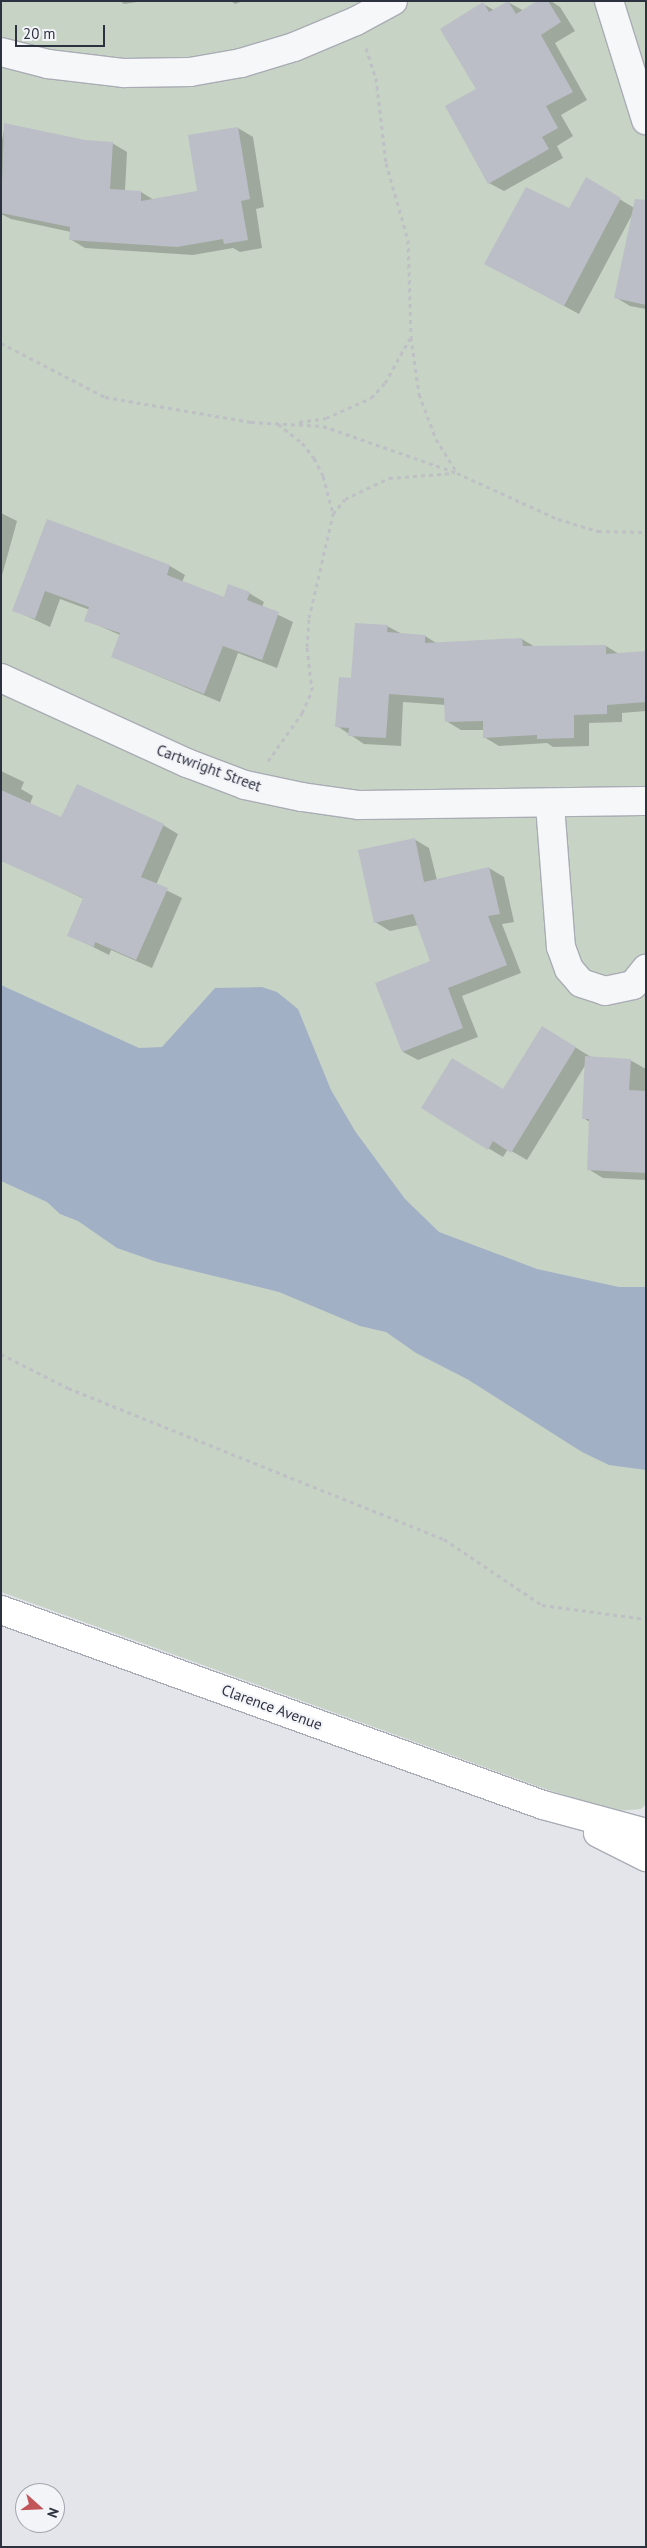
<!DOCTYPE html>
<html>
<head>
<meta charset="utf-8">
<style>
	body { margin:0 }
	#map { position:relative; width:647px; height:2548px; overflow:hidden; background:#e3e5ea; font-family:"PT Sans",sans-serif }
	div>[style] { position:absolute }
	.green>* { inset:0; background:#c7d3c5 }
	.water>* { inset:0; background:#a2b0c6 }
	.shadow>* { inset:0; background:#0003 }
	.building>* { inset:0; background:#bbbec6 }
	.path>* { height:3px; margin-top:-1.5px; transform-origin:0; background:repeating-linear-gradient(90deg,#bec0c5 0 4px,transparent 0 8px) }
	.roads { filter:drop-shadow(1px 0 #a9acb4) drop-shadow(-1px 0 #a9acb4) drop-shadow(0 1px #a9acb4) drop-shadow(0 -1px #a9acb4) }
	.street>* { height:28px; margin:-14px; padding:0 14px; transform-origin:14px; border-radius:14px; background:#f6f7f9 }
	.secondary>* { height:28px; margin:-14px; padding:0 14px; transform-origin:14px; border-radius:14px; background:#fff }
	span { translate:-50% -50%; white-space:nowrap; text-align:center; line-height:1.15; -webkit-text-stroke:4px #f3f4f8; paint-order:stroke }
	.street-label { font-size:15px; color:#2d3241 }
	.frame { position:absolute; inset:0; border:2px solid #2d3241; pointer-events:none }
	.north { position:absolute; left:15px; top:2483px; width:50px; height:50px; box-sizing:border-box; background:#f3f4f8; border:1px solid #a4a6af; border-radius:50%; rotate:110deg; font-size:14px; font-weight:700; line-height:20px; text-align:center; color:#2d3241 }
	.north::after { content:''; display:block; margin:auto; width:18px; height:22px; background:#c2555a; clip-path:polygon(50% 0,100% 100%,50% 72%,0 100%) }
	.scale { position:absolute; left:15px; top:25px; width:90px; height:22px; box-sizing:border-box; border:2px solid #2d3241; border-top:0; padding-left:6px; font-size:15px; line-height:18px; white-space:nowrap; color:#2d3241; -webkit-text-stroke:4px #f3f4f8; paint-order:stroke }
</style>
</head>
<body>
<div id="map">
	<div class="green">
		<div style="clip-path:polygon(1px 1px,646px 1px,646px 1804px,641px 1809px,617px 1811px,548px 1790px,1px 1592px)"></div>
	</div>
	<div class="water">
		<div style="clip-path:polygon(1px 985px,139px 1048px,162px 1047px,215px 988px,262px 987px,277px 992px,298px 1009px,331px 1090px,355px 1131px,405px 1199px,439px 1232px,537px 1269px,619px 1287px,646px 1287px,646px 1470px,609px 1465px,582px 1452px,467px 1379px,416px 1353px,386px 1332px,360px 1326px,279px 1292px,157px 1262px,117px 1248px,78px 1221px,60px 1214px,47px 1202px,1px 1181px)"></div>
	</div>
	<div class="shadow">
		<div style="clip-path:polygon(120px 1px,144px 1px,124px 4px)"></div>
		<div style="clip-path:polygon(231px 1px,243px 1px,235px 4px)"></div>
		<div style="clip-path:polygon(540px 1px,551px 1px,560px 7px,575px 31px,555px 43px,587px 100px,561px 115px,573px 136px,557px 146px,563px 158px,504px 191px,489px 183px,478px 89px,483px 4px,494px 10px,508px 2px,524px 11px)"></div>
		<div style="clip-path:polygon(5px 125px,85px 141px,112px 143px,127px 152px,125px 191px,141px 192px,154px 200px,198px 192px,238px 128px,253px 137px,264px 207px,256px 209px,262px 248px,240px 252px,233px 248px,193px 255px,85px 248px,70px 239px,71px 232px,11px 219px,1px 214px,1px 145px)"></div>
		<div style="clip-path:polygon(586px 179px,646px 215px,646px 309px,630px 306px,615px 297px,633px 213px,579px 314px,501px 272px,570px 210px)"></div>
		<div style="clip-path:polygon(1px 513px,17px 521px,1px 579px)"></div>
		<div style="clip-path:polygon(48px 520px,170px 566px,185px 575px,182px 582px,225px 599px,249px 593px,264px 602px,262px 607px,293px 622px,277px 668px,238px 653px,220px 702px,113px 657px,120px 635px,86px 620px,90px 610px,60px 599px,50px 627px,14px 610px)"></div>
		<div style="clip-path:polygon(387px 626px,402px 634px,425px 636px,438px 644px,522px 639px,535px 647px,606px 646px,619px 654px,646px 652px,646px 711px,622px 713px,622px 722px,589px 723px,589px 746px,553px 747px,547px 743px,499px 746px,484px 737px,484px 730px,461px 730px,446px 721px,446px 705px,403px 702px,401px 746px,364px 744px,337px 726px,352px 679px)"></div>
		<div style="clip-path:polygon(1px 771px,24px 782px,21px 789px,33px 796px,30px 804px,62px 819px,163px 825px,178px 834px,156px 885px,182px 898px,152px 968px,111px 950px,109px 955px,69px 935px,84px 899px,1px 859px)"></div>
		<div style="clip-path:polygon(414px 839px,429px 848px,437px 880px,489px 868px,504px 877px,514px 922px,502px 924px,521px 973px,462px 996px,478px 1037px,418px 1060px,403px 1052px,431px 962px,418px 925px,390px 931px,375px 922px)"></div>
		<div style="clip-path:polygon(557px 1036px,591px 1057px,630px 1060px,646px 1069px,646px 1180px,603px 1178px,588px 1169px,590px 1122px,583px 1118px,586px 1064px,527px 1160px,508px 1149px,503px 1157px,488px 1148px,504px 1090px)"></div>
	</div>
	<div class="building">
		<div style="clip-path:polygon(508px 1px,516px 14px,537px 1px,548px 1px,561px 22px,541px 35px,573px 92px,546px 106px,558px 128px,542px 137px,549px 149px,488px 184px,445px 106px,476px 89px,440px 29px,483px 2px,489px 12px)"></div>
		<div style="clip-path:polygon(4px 123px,85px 140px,113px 142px,110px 189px,141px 191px,141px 201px,197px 191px,188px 135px,238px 127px,250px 199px,241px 201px,248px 240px,224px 244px,223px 239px,177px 247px,69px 240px,70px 227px,1px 213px)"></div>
		<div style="clip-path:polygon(586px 177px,621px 198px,564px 306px,484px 264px,526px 187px,569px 208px)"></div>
		<div style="clip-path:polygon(635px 199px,646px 200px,646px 305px,614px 298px)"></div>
		<div style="clip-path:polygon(47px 519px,170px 565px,167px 575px,224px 597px,228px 584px,250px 592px,247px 600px,279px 612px,262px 660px,223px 646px,204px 694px,111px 657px,120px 633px,84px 621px,89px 607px,45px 591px,35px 619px,12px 611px)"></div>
		<div style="clip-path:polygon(355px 623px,388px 625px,387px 632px,425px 635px,425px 643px,522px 638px,523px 646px,606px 645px,606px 654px,646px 651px,646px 702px,607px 705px,607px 714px,574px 715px,574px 738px,537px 739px,537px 735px,483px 738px,483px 721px,445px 722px,444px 698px,389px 694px,386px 738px,348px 736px,349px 728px,335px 727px,339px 677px,351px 678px)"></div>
		<div style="clip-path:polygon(77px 784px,164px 824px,141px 877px,168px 888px,136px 960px,95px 942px,94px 947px,67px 936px,83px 898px,1px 861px,1px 790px,61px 817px)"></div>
		<div style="clip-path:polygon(415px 838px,424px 882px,489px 867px,500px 914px,488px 916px,507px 965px,448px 988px,463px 1028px,402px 1052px,375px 983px,430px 961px,413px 914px,374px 923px,358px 850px)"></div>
		<div style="clip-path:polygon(542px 1026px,576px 1047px,511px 1153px,493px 1141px,488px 1150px,421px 1108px,452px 1058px,503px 1089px)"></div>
		<div style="clip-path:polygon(585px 1056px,631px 1059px,629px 1090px,646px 1091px,646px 1173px,587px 1170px,589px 1119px,582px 1119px)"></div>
	</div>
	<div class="path">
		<div style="left:366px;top:48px;width:32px;rotate:72deg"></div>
		<div style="left:376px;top:78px;width:86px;rotate:83.3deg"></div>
		<div style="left:386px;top:163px;width:80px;rotate:74.1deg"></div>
		<div style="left:408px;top:240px;width:97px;rotate:88.2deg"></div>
		<div style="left:411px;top:337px;width:58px;rotate:82deg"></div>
		<div style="left:419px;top:394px;width:48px;rotate:69.3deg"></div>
		<div style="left:436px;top:439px;width:40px;rotate:58deg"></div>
		<div style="left:1px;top:343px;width:117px;rotate:27.4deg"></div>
		<div style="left:105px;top:397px;width:148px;rotate:9.7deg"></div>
		<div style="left:251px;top:422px;width:72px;rotate:3.2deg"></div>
		<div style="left:323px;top:426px;width:142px;rotate:19.3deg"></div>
		<div style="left:457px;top:473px;width:111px;rotate:24.5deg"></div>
		<div style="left:558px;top:519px;width:42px;rotate:16.7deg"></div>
		<div style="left:598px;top:531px;width:48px;rotate:1.2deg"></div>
		<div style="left:299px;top:422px;width:27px;rotate:-8deg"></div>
		<div style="left:326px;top:418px;width:49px;rotate:-24deg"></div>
		<div style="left:371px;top:398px;width:21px;rotate:-47deg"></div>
		<div style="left:385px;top:383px;width:51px;rotate:-60.9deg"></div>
		<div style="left:278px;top:424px;width:31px;rotate:38deg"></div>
		<div style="left:302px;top:443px;width:19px;rotate:51deg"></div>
		<div style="left:314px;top:458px;width:20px;rotate:63deg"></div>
		<div style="left:323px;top:476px;width:38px;rotate:75deg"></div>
		<div style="left:268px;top:761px;width:59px;rotate:-54.7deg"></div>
		<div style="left:302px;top:713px;width:24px;rotate:-66deg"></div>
		<div style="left:312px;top:691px;width:44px;rotate:-96.5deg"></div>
		<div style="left:307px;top:647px;width:29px;rotate:-86deg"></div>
		<div style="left:309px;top:618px;width:107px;rotate:-77deg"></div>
		<div style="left:333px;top:514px;width:19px;rotate:-51deg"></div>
		<div style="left:345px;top:499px;width:49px;rotate:-25.5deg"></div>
		<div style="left:389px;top:478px;width:65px;rotate:-4.4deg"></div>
		<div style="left:1px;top:1354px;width:75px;rotate:26.9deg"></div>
		<div style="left:68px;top:1388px;width:405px;rotate:21.9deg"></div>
		<div style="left:444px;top:1539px;width:118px;rotate:34deg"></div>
		<div style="left:542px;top:1605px;width:105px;rotate:7.7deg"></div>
	</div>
	<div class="roads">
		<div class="street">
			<div style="left:609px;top:1px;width:125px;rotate:72.7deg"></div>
			<div style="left:1px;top:52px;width:49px;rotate:14.3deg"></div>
			<div style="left:48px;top:64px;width:77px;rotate:6.8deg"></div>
			<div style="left:124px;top:73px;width:66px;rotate:-0.9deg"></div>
			<div style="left:190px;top:72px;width:52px;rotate:-10deg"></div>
			<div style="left:241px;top:63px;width:55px;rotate:-16.8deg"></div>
			<div style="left:294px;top:47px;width:67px;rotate:-22.8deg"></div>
			<div style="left:356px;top:21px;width:42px;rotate:-28.4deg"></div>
			<div style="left:1px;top:678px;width:205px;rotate:24.6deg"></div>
			<div style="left:187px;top:763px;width:62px;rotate:20.8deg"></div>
			<div style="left:245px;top:785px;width:58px;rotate:11.9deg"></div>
			<div style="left:302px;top:797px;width:58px;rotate:8deg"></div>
			<div style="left:359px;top:805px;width:287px;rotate:-0.8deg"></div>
			<div style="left:550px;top:805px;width:142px;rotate:85.6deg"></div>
			<div style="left:561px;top:947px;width:23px;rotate:70deg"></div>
			<div style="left:569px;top:969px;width:18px;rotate:49deg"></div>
			<div style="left:581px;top:983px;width:25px;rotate:18deg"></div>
			<div style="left:605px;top:991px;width:29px;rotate:-12deg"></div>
			<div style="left:633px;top:985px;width:21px;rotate:-51deg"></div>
		</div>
		<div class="secondary">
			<div style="left:1px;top:1610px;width:576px;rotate:19.79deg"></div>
			<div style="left:543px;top:1805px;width:107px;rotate:15.2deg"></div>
			<div style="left:598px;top:1833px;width:54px;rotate:26.6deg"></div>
		</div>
	</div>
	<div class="street-label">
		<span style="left:209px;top:768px;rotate:20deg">Cartwright Street</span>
		<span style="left:272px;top:1707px;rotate:20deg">Clarence Avenue</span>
	</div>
	<div class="frame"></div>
	<div class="north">N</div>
	<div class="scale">20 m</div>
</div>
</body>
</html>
